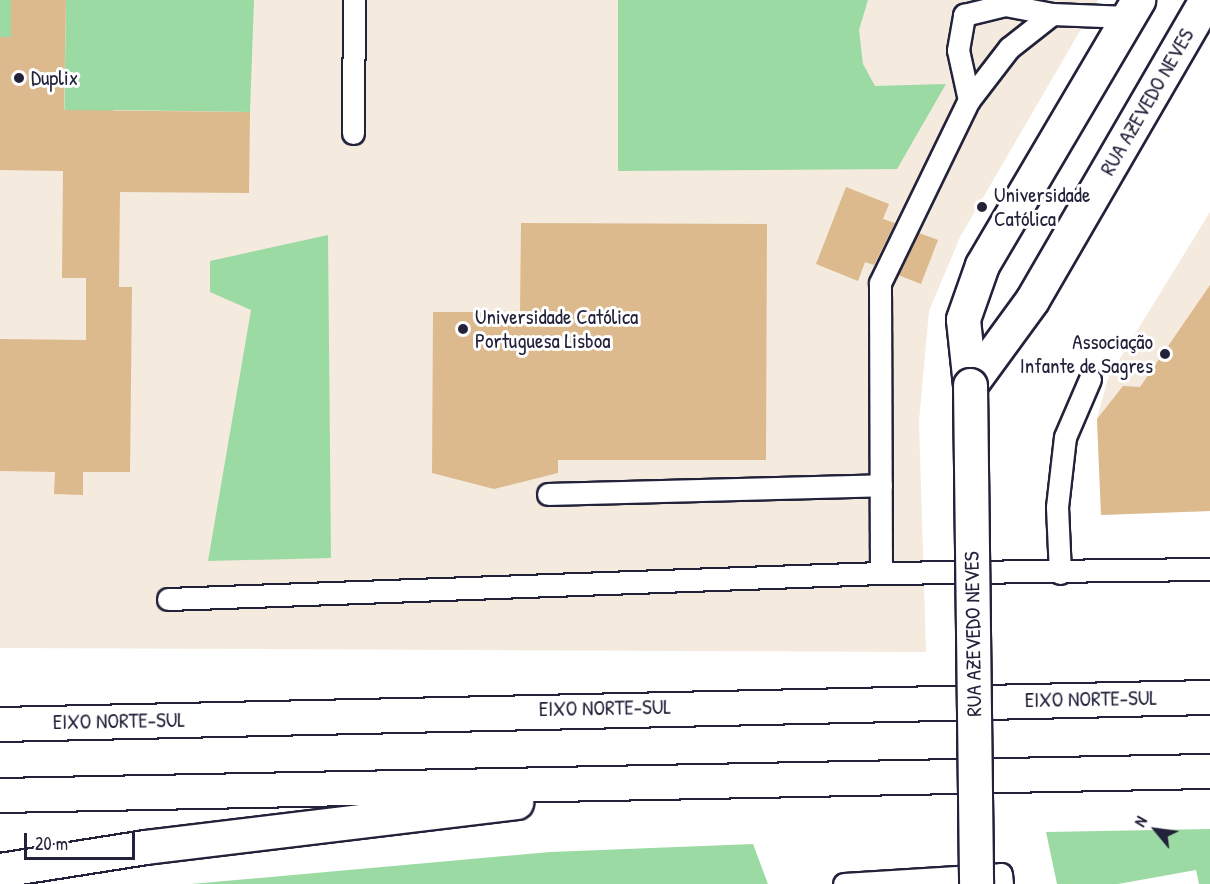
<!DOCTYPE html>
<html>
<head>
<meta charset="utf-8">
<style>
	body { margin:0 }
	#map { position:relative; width:1210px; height:884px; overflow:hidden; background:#fff; font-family:"Patrick Hand",sans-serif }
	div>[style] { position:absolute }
	.built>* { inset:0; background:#f4eadd }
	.green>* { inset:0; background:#9bdba3 }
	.building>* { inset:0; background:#dcba8e }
	.roads { filter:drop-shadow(2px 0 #22223b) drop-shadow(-2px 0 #22223b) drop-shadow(0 2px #22223b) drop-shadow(0 -2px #22223b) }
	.lane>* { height:21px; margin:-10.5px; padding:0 10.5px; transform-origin:10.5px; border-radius:10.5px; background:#fff }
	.street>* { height:33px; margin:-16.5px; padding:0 16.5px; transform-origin:16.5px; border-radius:16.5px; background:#fff }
	.highway>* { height:33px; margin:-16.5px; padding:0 16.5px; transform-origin:16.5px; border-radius:16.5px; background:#fff }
	.bridges { filter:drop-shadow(2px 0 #22223b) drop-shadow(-2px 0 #22223b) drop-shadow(0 2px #22223b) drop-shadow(0 -2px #22223b) }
	.street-bridge>* { height:33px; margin:-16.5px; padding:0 16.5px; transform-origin:16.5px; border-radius:16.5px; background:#fff }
	.dots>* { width:16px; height:16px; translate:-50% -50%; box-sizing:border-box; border:3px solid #fff; border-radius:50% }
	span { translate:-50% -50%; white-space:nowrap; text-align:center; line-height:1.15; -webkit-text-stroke:6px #fff; paint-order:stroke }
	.poi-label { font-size:21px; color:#22223b }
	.left { translate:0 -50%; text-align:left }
	.right { translate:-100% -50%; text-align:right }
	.street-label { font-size:21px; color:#22223b }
	.north { position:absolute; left:1126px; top:800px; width:60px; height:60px; -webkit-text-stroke:4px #fff; paint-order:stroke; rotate:299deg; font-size:16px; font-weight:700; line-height:24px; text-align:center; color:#22223b }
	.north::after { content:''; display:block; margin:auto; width:21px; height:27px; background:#22223b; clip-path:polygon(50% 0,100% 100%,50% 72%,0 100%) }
	.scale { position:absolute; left:24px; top:833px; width:111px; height:27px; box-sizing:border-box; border:3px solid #22223b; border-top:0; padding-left:8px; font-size:18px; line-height:21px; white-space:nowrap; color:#22223b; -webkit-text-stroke:4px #fff; paint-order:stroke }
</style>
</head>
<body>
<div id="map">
	<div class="built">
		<div style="clip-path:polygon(0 0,1098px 0,960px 237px,929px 311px,919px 421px,926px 652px,0 648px)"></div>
		<div style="clip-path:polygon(1210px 212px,1210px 511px,1101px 515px,1097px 419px,1108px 378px)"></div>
	</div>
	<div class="green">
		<div style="clip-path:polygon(0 0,11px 0,11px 39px,0 37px)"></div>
		<div style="clip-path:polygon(66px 0,254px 0,250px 112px,114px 110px,64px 139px)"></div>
		<div style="clip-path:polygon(618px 0,868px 0,859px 30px,863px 64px,875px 86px,946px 84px,897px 169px,618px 171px)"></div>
		<div style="clip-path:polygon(328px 235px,331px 558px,208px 561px,251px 310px,210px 292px,210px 261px)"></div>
		<div style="clip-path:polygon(1210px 829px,1210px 884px,1199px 884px,1196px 870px,1118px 884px,1057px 884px,1046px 832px)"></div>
		<div style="clip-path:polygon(753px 844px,768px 884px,191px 884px,550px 852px)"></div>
	</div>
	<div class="building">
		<div style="clip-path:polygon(11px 0,66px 0,64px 110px,250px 112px,249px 193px,120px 192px,119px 287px,132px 287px,130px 472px,83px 472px,83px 495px,54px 494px,55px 472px,0 471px,0 339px,86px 340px,86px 278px,62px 278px,63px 171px,0 170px,0 37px,11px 37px)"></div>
		<div style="clip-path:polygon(846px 187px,889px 204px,883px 219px,895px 223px,874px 265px,865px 262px,858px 281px,816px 264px)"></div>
		<div style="clip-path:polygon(521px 223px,767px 224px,766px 460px,558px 460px,558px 473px,494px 489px,432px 473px,433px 312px,520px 312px)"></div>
		<div style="clip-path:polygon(919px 233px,938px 240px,921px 284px,898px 275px)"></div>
		<div style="clip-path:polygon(1210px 285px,1210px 511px,1101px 515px,1097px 419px,1123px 386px,1140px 387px)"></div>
	</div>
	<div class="roads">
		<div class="lane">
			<div style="left:969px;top:100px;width:51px;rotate:-102.4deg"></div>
			<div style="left:958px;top:50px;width:36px;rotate:-80deg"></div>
			<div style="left:964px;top:15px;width:42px;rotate:-13.7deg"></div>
			<div style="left:1005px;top:5px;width:48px;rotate:10.8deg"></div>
			<div style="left:353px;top:133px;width:133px;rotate:-89.6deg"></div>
			<div style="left:548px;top:494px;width:333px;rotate:-1.5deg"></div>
			<div style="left:881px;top:573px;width:290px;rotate:-90.2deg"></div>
			<div style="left:880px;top:283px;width:203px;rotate:-64.1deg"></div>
			<div style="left:969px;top:100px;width:66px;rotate:-52.4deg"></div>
			<div style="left:1009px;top:48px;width:55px;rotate:-38.3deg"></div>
			<div style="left:1052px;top:14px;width:76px;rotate:2.3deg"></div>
			<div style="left:1060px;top:573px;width:66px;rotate:-92.6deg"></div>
			<div style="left:1057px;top:507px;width:70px;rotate:-83.5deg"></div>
			<div style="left:1065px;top:437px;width:63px;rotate:-66.7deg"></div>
			<div style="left:168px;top:599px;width:713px;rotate:-2.09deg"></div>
			<div style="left:881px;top:573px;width:329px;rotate:-0.7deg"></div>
			<div style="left:844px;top:884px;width:157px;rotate:-3.6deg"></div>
			<div style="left:1001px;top:874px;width:10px;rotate:84deg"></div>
		</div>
		<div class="street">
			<div style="left:970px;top:385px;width:105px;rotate:-53.9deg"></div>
			<div style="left:1032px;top:300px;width:347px;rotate:-59.9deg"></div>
			<div style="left:970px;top:385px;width:66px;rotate:-96.1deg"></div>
			<div style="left:963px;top:319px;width:57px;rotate:-70.6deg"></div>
			<div style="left:982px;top:265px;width:308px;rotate:-59.5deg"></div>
		</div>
		<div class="highway">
			<div style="left:0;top:724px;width:1210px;rotate:-1.28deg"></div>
			<div style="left:0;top:795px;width:1210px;rotate:-1.14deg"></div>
			<div style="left:0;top:870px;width:148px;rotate:-9deg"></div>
			<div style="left:146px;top:847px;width:373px;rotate:-6.9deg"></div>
		</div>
	</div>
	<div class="bridges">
		<div class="street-bridge">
			<div style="left:970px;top:385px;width:499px;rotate:89.3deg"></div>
		</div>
	</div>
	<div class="dots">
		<div style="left:19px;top:78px;background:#22223b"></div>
		<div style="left:982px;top:207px;background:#22223b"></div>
		<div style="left:463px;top:329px;background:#22223b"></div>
		<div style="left:1165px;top:354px;background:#22223b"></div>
	</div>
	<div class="poi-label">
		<span class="left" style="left:31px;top:78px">Duplix</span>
		<span class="left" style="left:994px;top:207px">Universidade<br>Católica</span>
		<span class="left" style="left:475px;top:329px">Universidade Católica<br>Portuguesa Lisboa</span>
		<span class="right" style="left:1153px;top:354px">Associação<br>Infante de Sagres</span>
	</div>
	<div class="street-label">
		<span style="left:1147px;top:102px;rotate:-60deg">RUA AZEVEDO NEVES</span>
		<span style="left:973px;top:634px;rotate:-91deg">RUA AZEVEDO NEVES</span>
		<span style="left:1091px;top:699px;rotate:-1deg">EIXO NORTE-SUL</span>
		<span style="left:605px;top:708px;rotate:-1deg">EIXO NORTE-SUL</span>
		<span style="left:119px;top:721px;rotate:-1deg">EIXO NORTE-SUL</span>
	</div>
	<div class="north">N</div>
	<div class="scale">20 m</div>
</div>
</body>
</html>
